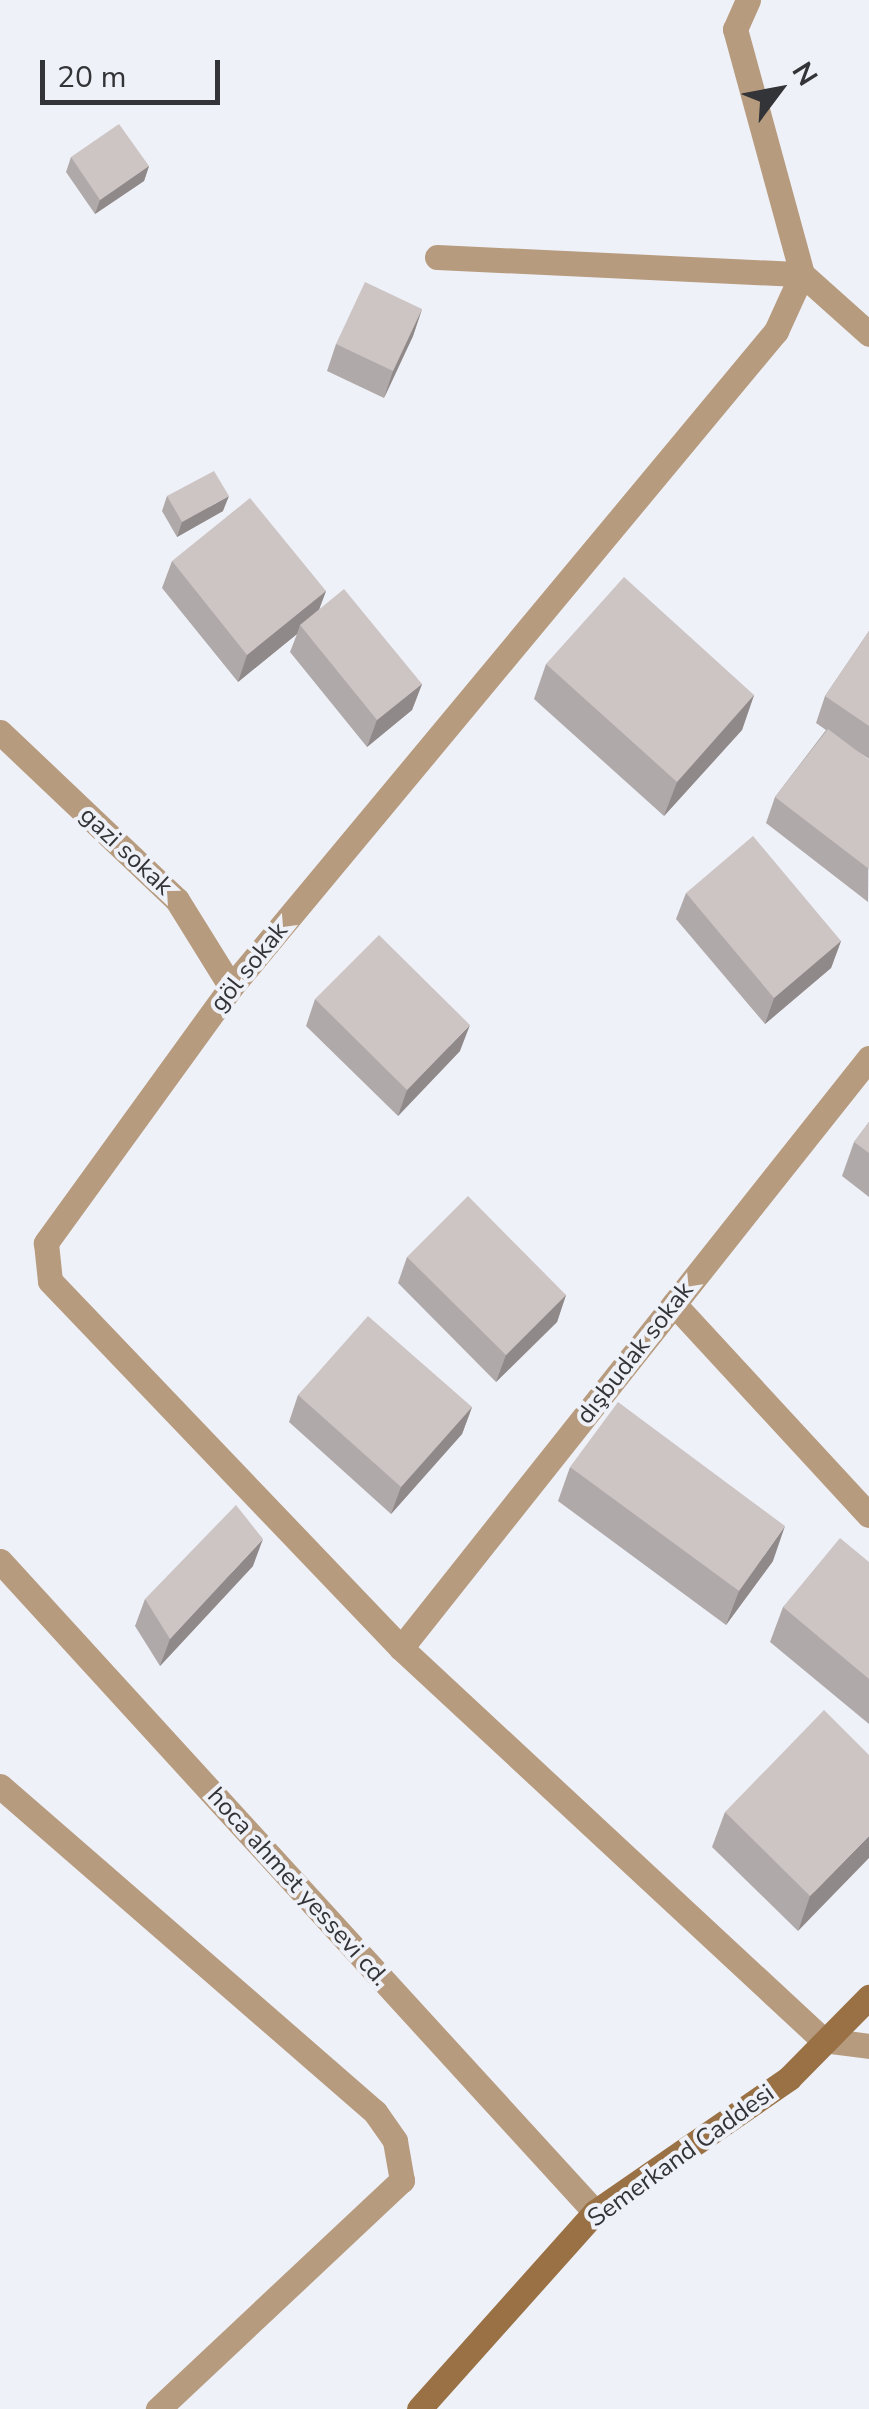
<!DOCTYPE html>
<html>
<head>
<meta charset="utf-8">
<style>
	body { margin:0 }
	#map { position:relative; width:869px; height:2409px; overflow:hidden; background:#eff1f8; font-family:"Nunito Sans",sans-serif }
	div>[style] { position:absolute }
	.lane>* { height:25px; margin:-12.5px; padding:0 12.5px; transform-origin:12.5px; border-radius:12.5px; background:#b79b7e }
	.street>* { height:25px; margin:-12.5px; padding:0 12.5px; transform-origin:12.5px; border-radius:12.5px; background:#b79b7e }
	.secondary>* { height:25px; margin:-12.5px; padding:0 12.5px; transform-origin:12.5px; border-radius:12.5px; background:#997144 }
	.wall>* { inset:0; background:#b0a9a9 }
	.shaded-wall>* { inset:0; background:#908989 }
	.building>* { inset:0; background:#cdc4c4 }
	span { translate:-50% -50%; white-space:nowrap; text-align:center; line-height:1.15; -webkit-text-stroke:8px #eff1f8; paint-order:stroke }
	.street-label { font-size:25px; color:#333437 }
	.north { position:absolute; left:729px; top:40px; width:100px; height:100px; -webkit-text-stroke:8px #eff1f8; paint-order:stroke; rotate:58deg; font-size:28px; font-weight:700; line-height:40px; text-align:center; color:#333437 }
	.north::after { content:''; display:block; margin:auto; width:35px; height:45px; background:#333437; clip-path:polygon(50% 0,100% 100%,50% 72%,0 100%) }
	.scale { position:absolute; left:40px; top:60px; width:180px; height:45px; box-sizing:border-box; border:5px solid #333437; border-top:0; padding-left:12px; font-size:30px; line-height:35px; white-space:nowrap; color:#333437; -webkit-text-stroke:8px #eff1f8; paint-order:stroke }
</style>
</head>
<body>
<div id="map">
	<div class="lane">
		<div style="left:748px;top:0;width:32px;rotate:114deg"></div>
		<div style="left:735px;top:29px;width:254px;rotate:74.7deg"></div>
		<div style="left:823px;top:2040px;width:46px;rotate:7.4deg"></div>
	</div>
	<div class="street">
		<div style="left:437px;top:257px;width:365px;rotate:2.7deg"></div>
		<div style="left:802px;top:274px;width:63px;rotate:114.5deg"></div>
		<div style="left:776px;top:331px;width:853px;rotate:129.72deg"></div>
		<div style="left:231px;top:987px;width:316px;rotate:125.9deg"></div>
		<div style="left:46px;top:1243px;width:38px;rotate:84deg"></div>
		<div style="left:50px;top:1281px;width:508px;rotate:46.28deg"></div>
		<div style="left:401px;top:1648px;width:576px;rotate:42.89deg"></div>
		<div style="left:802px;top:274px;width:90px;rotate:41.8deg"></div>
		<div style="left:0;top:732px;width:244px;rotate:43.5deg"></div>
		<div style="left:177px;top:900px;width:102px;rotate:58.2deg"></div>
		<div style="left:674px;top:1304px;width:287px;rotate:47.3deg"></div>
		<div style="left:0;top:1561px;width:882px;rotate:47.57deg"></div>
		<div style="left:401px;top:1648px;width:753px;rotate:-51.58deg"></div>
		<div style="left:0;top:1786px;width:497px;rotate:41deg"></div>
		<div style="left:375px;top:2112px;width:35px;rotate:55deg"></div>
		<div style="left:395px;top:2141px;width:40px;rotate:80deg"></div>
		<div style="left:402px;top:2180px;width:335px;rotate:136.8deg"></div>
	</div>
	<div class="secondary">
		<div style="left:419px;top:2409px;width:264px;rotate:-48.2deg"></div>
		<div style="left:595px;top:2212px;width:236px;rotate:-34.6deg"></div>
		<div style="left:789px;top:2078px;width:114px;rotate:-45.4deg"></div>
	</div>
	<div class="wall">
		<div style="clip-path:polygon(71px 157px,149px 166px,144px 181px,95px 214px,66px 172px)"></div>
		<div style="clip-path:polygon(422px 309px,413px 336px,384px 398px,327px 371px,336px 344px)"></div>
		<div style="clip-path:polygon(167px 496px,223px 511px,177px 537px,162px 511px)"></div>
		<div style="clip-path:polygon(172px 561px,326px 591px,319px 609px,422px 684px,412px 710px,367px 747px,290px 652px,297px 634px,238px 682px,162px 588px)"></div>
		<div style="clip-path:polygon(869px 631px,869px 759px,854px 749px,869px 760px,868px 902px,766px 823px,775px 797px,826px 730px,816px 723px,825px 696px)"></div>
		<div style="clip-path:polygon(546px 664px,754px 695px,742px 730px,664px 816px,534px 699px)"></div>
		<div style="clip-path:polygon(686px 893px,841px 941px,831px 968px,765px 1024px,676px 919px)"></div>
		<div style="clip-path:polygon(315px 999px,460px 1051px,398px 1116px,306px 1026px)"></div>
		<div style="clip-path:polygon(869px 1122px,869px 1197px,842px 1176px,854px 1142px)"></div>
		<div style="clip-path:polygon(407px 1257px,566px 1295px,557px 1322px,496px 1382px,398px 1283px)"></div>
		<div style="clip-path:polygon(298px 1395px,472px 1407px,462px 1434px,391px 1514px,289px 1422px)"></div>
		<div style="clip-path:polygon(570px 1467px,773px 1561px,726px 1625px,558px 1501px)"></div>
		<div style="clip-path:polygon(869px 1562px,869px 1724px,770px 1642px,783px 1607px)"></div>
		<div style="clip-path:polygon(253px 1566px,160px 1666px,135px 1626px,145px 1599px)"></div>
		<div style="clip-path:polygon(869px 1755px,798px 1931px,712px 1847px,725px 1812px)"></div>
	</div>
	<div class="shaded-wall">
		<div style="clip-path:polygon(149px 166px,144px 181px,95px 214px,100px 200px)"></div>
		<div style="clip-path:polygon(422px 309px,413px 336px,384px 398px,393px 371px)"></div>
		<div style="clip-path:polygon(229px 496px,223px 511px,177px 537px,182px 522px)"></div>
		<div style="clip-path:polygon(326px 591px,316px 618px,300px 625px,297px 634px,238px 682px,247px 655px)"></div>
		<div style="clip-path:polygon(422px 684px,412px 710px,367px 747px,377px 720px)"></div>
		<div style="clip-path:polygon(754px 695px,742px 730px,664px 816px,677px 782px)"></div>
		<div style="clip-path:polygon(841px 941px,831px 968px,765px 1024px,774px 998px)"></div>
		<div style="clip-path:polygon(470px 1025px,460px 1051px,398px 1116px,407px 1090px)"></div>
		<div style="clip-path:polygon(566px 1295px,557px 1322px,496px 1382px,506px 1355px)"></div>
		<div style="clip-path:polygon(472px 1407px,462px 1434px,391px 1514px,401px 1487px)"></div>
		<div style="clip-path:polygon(785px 1526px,773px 1561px,726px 1625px,739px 1591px)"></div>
		<div style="clip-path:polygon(263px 1539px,253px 1566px,160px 1666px,170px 1639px)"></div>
		<div style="clip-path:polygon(869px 1836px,869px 1858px,798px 1931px,810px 1896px)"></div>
	</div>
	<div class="building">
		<div style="clip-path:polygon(119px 124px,149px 166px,100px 200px,71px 157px)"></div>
		<div style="clip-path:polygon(365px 282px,422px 309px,393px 371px,336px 344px)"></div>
		<div style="clip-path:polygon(214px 471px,229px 496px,182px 522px,167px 496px)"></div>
		<div style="clip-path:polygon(250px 498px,326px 591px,247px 655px,172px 561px)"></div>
		<div style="clip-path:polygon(624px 577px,754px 695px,677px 782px,546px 664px)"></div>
		<div style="clip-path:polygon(344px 589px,422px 684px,377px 720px,300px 625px)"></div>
		<div style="clip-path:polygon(869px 631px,869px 726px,825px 696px)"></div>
		<div style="clip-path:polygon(828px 729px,869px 760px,869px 869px,775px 797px)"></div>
		<div style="clip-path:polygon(753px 836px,841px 941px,774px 998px,686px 893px)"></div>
		<div style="clip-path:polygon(379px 935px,470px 1025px,407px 1090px,315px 999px)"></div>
		<div style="clip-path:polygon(869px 1122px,869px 1153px,854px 1142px)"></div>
		<div style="clip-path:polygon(468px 1196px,566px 1295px,506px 1355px,407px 1257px)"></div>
		<div style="clip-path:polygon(368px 1316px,472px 1407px,401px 1487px,298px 1395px)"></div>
		<div style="clip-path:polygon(618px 1402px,785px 1526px,739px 1591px,570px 1467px)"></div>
		<div style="clip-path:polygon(236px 1505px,263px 1539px,170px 1639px,145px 1599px)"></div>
		<div style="clip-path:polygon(840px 1538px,869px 1562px,869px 1679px,783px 1607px)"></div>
		<div style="clip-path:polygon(824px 1710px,869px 1755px,869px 1836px,810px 1896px,725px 1812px)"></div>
	</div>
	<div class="street-label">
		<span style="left:126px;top:851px;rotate:43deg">gazi sokak</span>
		<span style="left:249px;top:967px;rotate:-51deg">göl sokak</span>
		<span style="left:635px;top:1353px;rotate:-52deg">dışbudak sokak</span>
		<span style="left:298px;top:1887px;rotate:48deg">hoca ahmet yessevi cd.</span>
		<span style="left:681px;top:2156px;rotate:-36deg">Semerkand Caddesi</span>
	</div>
	<div class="north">N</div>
	<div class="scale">20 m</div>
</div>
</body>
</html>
